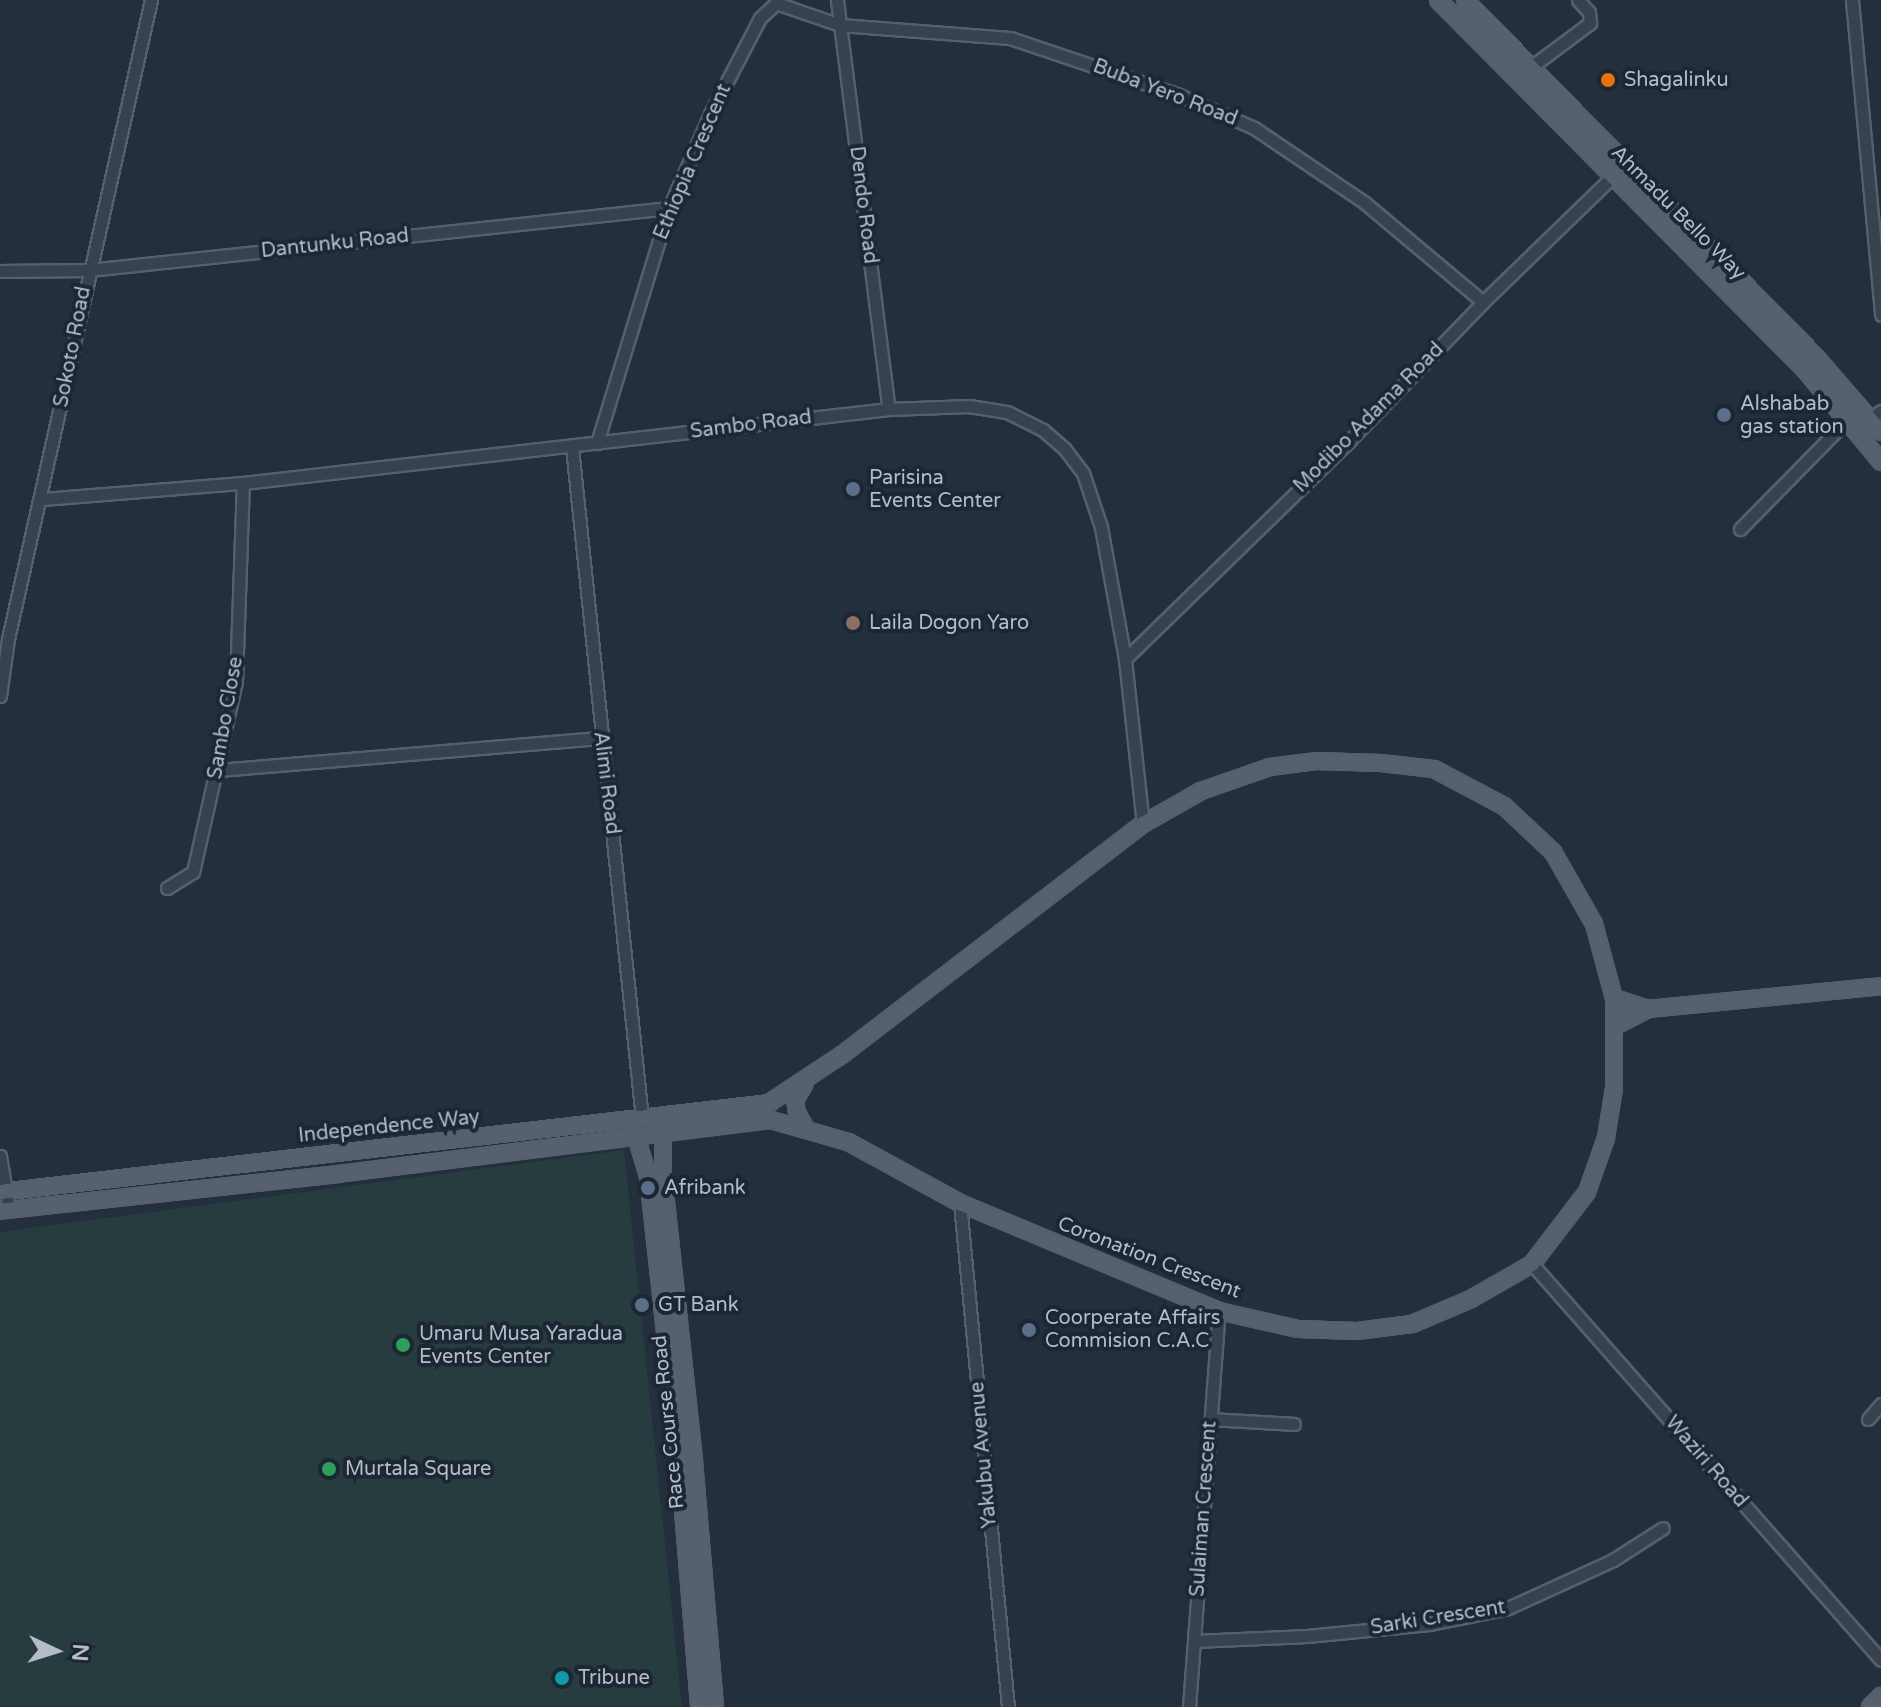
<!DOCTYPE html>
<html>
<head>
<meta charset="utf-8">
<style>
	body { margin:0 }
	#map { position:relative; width:1881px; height:1707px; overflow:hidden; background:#242f3e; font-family:"Varela Round",sans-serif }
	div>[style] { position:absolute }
	.green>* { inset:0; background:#263c3f }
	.roads { filter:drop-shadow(2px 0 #565f6c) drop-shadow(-2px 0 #565f6c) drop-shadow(0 2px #565f6c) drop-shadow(0 -2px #565f6c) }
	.minor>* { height:11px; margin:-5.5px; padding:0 5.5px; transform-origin:5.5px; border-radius:5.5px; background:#38414e }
	.major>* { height:14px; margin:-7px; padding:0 7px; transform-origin:7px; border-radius:7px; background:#56606e }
	.dots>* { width:22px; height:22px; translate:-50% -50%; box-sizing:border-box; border:4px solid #1d2633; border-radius:50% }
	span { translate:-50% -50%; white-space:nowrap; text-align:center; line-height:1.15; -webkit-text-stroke:8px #1d2633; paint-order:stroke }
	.poi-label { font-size:20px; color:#b4bcc9 }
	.left { translate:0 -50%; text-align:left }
	.street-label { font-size:20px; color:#b4bcc9 }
	.north { position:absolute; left:16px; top:1611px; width:80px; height:80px; -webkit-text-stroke:6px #1d2633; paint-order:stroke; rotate:94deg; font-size:22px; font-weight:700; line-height:32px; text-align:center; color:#b4bcc9 }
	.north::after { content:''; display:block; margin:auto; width:28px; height:36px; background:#b4bcc9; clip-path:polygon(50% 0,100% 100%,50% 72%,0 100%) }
</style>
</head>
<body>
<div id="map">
	<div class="green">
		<div style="clip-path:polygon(624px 1150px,682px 1707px,0 1707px,0 1232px)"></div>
	</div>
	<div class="roads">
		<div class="minor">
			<div style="left:837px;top:0;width:412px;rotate:82.8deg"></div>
			<div style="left:1852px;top:0;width:316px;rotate:84.7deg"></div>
			<div style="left:1531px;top:67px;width:74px;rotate:-36.7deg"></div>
			<div style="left:1590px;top:23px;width:11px;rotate:-95deg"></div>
			<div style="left:1589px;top:12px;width:16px;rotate:-133deg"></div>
			<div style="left:0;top:271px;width:89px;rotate:-0.6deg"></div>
			<div style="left:89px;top:270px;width:583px;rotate:-6.1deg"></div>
			<div style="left:1870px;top:419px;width:14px;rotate:-36deg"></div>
			<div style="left:597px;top:443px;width:246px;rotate:-73deg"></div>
			<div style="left:669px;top:208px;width:103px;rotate:-66.4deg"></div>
			<div style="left:710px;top:114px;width:108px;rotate:-62.5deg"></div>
			<div style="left:760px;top:18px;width:22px;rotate:-43deg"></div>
			<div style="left:776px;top:3px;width:68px;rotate:19deg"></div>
			<div style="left:840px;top:25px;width:170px;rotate:4.4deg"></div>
			<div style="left:1010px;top:38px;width:178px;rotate:18.6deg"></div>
			<div style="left:1179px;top:95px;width:82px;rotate:23.7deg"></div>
			<div style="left:1254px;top:128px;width:134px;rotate:34deg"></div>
			<div style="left:1365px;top:203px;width:154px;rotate:40deg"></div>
			<div style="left:572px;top:447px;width:676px;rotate:84.05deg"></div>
			<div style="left:42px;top:499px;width:202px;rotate:-4.6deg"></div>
			<div style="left:243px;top:483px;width:650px;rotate:-6.53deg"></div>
			<div style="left:889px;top:409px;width:80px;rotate:-2.1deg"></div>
			<div style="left:969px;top:406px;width:38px;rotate:9deg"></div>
			<div style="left:1007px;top:412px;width:40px;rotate:26.6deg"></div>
			<div style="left:1043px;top:430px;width:28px;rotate:41deg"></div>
			<div style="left:1064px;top:448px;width:31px;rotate:53deg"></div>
			<div style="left:1083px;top:473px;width:57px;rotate:71.6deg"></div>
			<div style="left:1101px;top:527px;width:134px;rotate:79.7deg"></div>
			<div style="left:1125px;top:659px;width:166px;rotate:83.8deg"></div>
			<div style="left:1740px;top:529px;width:154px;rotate:-45.5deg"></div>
			<div style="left:1125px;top:659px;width:313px;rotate:-44.2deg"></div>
			<div style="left:1349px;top:441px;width:193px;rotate:-46deg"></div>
			<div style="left:1483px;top:302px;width:181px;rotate:-44.1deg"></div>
			<div style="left:0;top:696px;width:58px;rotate:-82deg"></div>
			<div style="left:8px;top:639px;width:655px;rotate:-77.39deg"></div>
			<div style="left:218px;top:770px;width:383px;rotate:-4.8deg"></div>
			<div style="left:167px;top:888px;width:31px;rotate:-32deg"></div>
			<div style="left:193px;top:872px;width:196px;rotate:-77.3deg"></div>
			<div style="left:236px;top:681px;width:198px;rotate:-88deg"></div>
			<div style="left:0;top:1156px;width:55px;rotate:80.5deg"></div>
			<div style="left:960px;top:1203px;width:506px;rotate:84.56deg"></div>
			<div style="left:1532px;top:1264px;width:528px;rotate:48.61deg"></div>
			<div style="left:1211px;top:1419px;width:83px;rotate:3.4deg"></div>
			<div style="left:1868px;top:1419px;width:20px;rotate:-49deg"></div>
			<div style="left:1194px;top:1641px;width:113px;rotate:-2.5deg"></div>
			<div style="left:1307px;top:1636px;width:123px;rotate:-5.6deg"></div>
			<div style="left:1429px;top:1624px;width:81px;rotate:-11.4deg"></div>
			<div style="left:1508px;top:1608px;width:115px;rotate:-24.6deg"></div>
			<div style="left:1613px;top:1560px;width:59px;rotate:-32.6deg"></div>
			<div style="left:1189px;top:1707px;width:397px;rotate:-85.7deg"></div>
		</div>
		<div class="major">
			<div style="left:1438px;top:0;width:521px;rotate:45.23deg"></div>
			<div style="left:1805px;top:370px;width:119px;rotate:50.4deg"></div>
			<div style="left:1465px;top:0;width:501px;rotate:45.49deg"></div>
			<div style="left:1816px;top:357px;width:99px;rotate:49.1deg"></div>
			<div style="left:1614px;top:998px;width:36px;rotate:18deg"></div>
			<div style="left:1617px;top:1025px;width:35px;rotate:-27deg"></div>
			<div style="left:1648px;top:1009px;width:234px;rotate:-5.6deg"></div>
			<div style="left:805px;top:1083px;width:20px;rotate:120deg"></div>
			<div style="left:795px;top:1100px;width:13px;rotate:81deg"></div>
			<div style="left:797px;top:1113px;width:18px;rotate:61deg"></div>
			<div style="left:663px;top:1133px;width:41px;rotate:90deg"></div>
			<div style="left:663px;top:1174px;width:289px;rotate:83.8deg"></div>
			<div style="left:694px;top:1461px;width:247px;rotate:85.1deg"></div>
			<div style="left:636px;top:1136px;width:42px;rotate:73.3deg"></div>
			<div style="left:648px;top:1176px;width:288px;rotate:83.8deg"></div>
			<div style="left:679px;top:1462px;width:246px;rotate:85.3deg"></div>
			<div style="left:0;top:1192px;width:774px;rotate:-6.6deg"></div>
			<div style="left:769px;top:1103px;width:89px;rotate:-33.5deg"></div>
			<div style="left:843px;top:1054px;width:378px;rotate:-37.5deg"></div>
			<div style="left:1143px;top:824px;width:67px;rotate:-29.6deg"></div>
			<div style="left:1201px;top:791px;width:73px;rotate:-19.2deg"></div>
			<div style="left:1270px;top:767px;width:46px;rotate:-7.4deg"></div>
			<div style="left:1316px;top:761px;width:65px;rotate:1.8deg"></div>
			<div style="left:1381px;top:763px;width:53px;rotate:6.5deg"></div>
			<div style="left:1434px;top:769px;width:79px;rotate:27.9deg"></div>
			<div style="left:1504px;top:806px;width:67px;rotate:43.2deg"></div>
			<div style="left:1553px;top:852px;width:83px;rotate:60.3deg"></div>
			<div style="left:1594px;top:924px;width:77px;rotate:74.9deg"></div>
			<div style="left:1614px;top:998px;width:90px;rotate:90deg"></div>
			<div style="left:1614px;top:1088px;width:51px;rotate:99.1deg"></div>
			<div style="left:1606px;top:1138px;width:57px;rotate:109.4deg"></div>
			<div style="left:1587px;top:1192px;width:91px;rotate:127.4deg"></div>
			<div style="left:1532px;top:1264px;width:70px;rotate:150.2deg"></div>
			<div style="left:1471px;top:1299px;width:64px;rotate:157deg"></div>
			<div style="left:1412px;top:1324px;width:55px;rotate:172.7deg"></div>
			<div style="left:1357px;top:1331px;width:59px;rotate:-178.1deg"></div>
			<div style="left:1298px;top:1329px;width:81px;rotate:-167.2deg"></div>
			<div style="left:1219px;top:1311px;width:281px;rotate:-157.4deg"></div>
			<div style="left:960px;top:1203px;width:128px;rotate:-151.4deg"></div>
			<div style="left:848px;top:1142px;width:80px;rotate:-164.1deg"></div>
			<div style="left:771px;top:1120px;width:435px;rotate:172.9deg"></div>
			<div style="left:339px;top:1174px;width:341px;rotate:173.8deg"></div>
			<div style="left:1870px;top:1707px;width:16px;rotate:-45deg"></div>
		</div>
	</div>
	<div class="dots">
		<div style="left:1608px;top:80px;background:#e8710a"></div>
		<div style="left:1724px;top:415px;background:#5c6f8a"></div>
		<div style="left:853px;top:489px;background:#5c6f8a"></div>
		<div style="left:853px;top:623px;background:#8d6e63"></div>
		<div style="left:648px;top:1188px;background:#5c6f8a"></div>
		<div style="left:642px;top:1305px;background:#5c6f8a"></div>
		<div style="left:1029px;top:1330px;background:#5c6f8a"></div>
		<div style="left:403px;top:1345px;background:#2e9e5b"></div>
		<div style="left:329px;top:1469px;background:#2e9e5b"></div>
		<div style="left:562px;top:1678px;background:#0f9aa8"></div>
	</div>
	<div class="poi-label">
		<span class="left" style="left:1624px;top:80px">Shagalinku</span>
		<span class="left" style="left:1740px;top:416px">Alshabab<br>gas station</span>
		<span class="left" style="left:869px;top:490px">Parisina<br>Events Center</span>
		<span class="left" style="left:869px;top:623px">Laila Dogon Yaro</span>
		<span class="left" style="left:664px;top:1188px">Afribank</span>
		<span class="left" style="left:658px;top:1305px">GT Bank</span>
		<span class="left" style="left:1045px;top:1330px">Coorperate Affairs<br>Commision C.A.C</span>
		<span class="left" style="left:419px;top:1346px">Umaru Musa Yaradua<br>Events Center</span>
		<span class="left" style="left:345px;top:1469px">Murtala Square</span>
		<span class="left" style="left:578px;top:1678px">Tribune</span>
	</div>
	<div class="street-label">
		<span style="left:1165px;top:93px;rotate:21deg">Buba Yero Road</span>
		<span style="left:693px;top:162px;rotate:-67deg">Ethiopia Crescent</span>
		<span style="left:863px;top:205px;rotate:83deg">Dendo Road</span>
		<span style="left:1678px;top:213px;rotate:45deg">Ahmadu Bello Way</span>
		<span style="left:335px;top:244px;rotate:-6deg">Dantunku Road</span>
		<span style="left:73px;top:347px;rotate:-79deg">Sokoto Road</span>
		<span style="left:1369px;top:418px;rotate:-45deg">Modibo Adama Road</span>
		<span style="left:751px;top:425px;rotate:-7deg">Sambo Road</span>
		<span style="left:226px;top:718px;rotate:-80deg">Sambo Close</span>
		<span style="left:606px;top:783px;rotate:83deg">Alimi Road</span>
		<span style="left:389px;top:1127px;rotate:-6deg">Independence Way</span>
		<span style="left:1149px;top:1258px;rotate:21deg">Coronation Crescent</span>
		<span style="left:669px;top:1422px;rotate:-96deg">Race Course Road</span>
		<span style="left:984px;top:1455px;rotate:-95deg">Yakubu Avenue</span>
		<span style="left:1706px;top:1462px;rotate:49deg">Waziri Road</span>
		<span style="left:1204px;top:1509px;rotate:-86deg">Sulaiman Crescent</span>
		<span style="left:1438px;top:1618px;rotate:-9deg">Sarki Crescent</span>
	</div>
	<div class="north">N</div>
</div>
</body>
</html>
